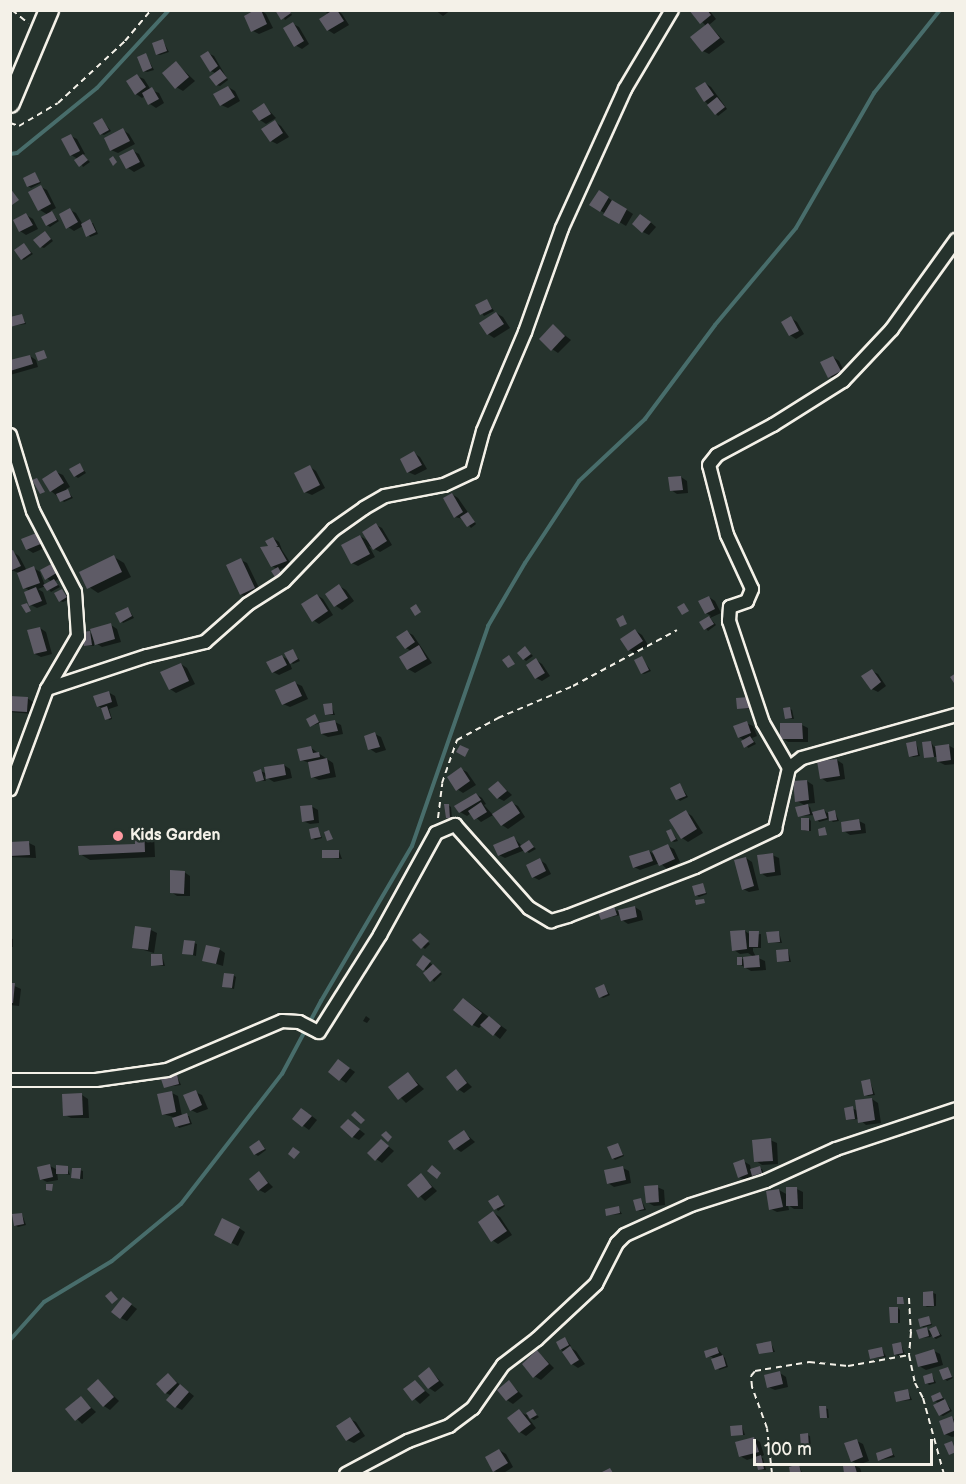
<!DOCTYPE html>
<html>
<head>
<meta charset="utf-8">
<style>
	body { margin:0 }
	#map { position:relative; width:966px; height:1484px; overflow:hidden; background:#26332d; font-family:"Balsamiq Sans",sans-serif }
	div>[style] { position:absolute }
	.shadow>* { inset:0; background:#0007 }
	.stream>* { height:4px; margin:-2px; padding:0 2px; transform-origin:2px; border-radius:2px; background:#486d6b }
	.building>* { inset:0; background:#5e5b66 }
	.path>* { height:2px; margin-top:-1px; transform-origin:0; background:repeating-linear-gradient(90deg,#f4f1e8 0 6px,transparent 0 10.5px) }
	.roads { filter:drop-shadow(2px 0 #f4f1e8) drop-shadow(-2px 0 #f4f1e8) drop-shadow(0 2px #f4f1e8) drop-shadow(0 -2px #f4f1e8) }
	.street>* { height:12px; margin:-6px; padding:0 6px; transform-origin:6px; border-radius:6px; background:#26332d }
	.secondary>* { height:18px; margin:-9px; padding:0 9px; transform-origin:9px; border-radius:9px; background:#26332d }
	.dots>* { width:16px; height:16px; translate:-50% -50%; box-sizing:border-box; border:3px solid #26332d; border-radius:50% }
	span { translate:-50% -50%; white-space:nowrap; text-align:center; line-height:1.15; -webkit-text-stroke:5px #26332d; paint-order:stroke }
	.poi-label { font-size:16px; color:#f4f1e8; font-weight:700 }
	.left { translate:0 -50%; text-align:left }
	.frame { position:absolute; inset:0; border:12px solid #f4f1e8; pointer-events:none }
	.scale { position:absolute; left:753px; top:1439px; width:180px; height:27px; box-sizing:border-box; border:3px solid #f4f1e8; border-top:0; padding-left:8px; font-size:18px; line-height:21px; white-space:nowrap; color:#f4f1e8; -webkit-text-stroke:4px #26332d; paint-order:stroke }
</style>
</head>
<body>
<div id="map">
	<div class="shadow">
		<div style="clip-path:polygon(261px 10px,266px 14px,273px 28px,259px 34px,253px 31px)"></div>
		<div style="clip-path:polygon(280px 10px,289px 10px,292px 15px,285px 20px)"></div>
		<div style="clip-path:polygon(324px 10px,337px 10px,342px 14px,349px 25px,334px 34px,328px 30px,329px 15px)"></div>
		<div style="clip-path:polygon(435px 10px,451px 10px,443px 16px)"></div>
		<div style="clip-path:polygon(691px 10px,709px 10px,716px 19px,709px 25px,725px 42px,709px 54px,703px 51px,706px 26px)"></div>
		<div style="clip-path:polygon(293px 24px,299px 27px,309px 44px,302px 49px,295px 45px)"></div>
		<div style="clip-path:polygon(163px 41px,169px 52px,160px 55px,157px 54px)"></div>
		<div style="clip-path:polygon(208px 53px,214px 56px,228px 80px,220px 86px,217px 85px,217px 74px,211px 71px)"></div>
		<div style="clip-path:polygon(146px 55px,154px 70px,147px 72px,144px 71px)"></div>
		<div style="clip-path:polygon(176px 63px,195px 81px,183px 91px,176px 87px)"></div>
		<div style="clip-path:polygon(137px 76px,144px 79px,151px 90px,159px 93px,164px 103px,156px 108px,150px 104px,145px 96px,142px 98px,136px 94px)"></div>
		<div style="clip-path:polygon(705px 83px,711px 87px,727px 109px,718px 116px,705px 101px)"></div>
		<div style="clip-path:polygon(228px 87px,235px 91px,240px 101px,228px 108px,221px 105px)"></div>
		<div style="clip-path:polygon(264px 105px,276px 118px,266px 124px,260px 120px)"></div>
		<div style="clip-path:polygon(102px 120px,111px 131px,104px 135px,101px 134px)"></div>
		<div style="clip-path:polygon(275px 122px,281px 126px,289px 137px,277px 144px,271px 141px)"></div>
		<div style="clip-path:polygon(123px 130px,129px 134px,135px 144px,118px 153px,111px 150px)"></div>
		<div style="clip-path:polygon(71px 136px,77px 139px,85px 154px,83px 155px,90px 162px,83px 167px,78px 159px,71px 155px)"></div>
		<div style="clip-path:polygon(133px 151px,139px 154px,145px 166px,134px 172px,128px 168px)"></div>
		<div style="clip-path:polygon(35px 173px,41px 183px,31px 188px,28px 186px)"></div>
		<div style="clip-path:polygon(41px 187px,47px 190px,56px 208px,50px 211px,59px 221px,50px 227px,47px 225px,48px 215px,40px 210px)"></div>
		<div style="clip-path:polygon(599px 192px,633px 214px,626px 226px,591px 205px)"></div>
		<div style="clip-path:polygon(70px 210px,76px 213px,83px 225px,93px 223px,98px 234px,90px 237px,83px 226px,74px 231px,68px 227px)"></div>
		<div style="clip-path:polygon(26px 215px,33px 219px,38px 229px,26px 235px,20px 231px)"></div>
		<div style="clip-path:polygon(647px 219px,656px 227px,649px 235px,643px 232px)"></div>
		<div style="clip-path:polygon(45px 232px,53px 241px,44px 248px,41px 247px)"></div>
		<div style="clip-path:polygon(24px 245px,33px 254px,24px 260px,22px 259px)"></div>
		<div style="clip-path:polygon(487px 301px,494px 311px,484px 316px,477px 306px)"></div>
		<div style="clip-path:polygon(496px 313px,503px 317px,510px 328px,494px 338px,488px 334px)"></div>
		<div style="clip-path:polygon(22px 316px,26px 324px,10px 326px)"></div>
		<div style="clip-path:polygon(791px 318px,797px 322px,804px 334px,796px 339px,790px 335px)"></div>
		<div style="clip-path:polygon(553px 326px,571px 340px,558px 353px,552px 349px)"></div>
		<div style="clip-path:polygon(30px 356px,36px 360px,38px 367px,10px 375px,10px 362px)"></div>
		<div style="clip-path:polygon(833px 357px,839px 361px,846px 375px,836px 380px,830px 376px)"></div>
		<div style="clip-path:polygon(414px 453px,420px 457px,427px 469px,415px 475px,408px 472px)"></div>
		<div style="clip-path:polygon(80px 465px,86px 473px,78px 478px,75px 476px)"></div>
		<div style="clip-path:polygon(310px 467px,316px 471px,325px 488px,312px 495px,305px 492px)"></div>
		<div style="clip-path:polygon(56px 472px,63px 475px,70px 487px,66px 489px,73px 498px,64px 502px,51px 491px)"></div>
		<div style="clip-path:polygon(681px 477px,687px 481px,688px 493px,677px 494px,671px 490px)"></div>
		<div style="clip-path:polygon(452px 494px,458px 498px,476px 524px,471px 528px,463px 519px,455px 517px)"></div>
		<div style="clip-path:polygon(376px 525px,382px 528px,392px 545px,380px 552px,369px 546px,375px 557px,358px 566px,352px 563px,360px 536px,370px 542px)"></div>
		<div style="clip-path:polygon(45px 537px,49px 546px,33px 553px,27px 549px)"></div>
		<div style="clip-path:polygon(273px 538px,279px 542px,282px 550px,292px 565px,280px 569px,283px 575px,279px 578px,276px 576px,277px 569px,272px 566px)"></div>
		<div style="clip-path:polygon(13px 552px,19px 556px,27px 571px,34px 568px,40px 572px,45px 586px,52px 582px,46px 578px,53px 565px,60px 568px,64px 576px,55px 581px,60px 587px,51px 592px,46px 586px,38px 589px,43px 592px,47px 604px,37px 608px,31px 605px,30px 591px,25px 588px,19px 573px,11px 570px)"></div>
		<div style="clip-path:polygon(114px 557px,124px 563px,131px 577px,98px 593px,89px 587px)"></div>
		<div style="clip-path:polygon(241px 560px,247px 563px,261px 592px,248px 598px,241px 594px)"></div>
		<div style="clip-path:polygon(339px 586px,346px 590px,354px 601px,342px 610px,336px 606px)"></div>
		<div style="clip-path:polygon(62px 590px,69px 599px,63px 602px,60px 601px)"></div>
		<div style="clip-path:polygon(317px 595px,323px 599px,333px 615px,319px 624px,313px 620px)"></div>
		<div style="clip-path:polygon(709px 597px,715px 601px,721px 613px,710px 618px,716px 625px,708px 631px,701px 623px,711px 616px,706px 613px)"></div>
		<div style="clip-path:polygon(128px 608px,134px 618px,123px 623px,121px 621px)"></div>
		<div style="clip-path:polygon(111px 625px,117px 629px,121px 642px,102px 647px,94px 642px,94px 646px,85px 645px,90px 633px,93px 634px)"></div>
		<div style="clip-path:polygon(40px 628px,46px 632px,52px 654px,41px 657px,35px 654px)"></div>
		<div style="clip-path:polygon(636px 631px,642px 635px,648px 645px,635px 653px,629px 650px)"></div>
		<div style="clip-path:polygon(407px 632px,413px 635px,432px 663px,415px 673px,408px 669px,411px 651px,406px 648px)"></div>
		<div style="clip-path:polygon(525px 648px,533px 656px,526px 661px,524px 659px)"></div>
		<div style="clip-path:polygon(293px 651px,300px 661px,293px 664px,289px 661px,292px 669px,279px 675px,273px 672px,282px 656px,290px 661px)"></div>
		<div style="clip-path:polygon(642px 658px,651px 671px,644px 674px,642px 673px)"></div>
		<div style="clip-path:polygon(536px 660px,542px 664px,550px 676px,542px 681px,536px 678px)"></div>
		<div style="clip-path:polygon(181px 664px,187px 668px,195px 684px,176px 693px,170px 689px)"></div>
		<div style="clip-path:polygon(872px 671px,878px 674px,886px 686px,878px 692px,872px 689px)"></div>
		<div style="clip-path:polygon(295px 683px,302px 686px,308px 699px,290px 707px,283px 704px)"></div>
		<div style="clip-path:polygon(108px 692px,115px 696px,118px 706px,109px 709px,112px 719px,109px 720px,103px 709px,98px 706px)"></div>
		<div style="clip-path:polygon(10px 698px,27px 698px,33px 702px,33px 714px,10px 712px)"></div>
		<div style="clip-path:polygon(751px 700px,752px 709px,738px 708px)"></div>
		<div style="clip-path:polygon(331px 704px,335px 715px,329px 715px,326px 714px)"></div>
		<div style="clip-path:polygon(789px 708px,792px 710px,794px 719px,786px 718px)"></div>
		<div style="clip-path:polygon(315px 716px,321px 724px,335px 722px,341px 725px,343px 734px,328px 737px,322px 734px,320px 723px,311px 726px)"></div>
		<div style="clip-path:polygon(746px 723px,753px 726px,757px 736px,752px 738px,756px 744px,748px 748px,745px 741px,739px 737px)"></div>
		<div style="clip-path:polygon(802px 725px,808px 728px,808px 742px,788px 742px,782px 738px)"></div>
		<div style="clip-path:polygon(375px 734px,381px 737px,386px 750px,376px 753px,370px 749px)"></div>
		<div style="clip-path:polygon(916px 742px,920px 756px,913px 757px,910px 756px)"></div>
		<div style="clip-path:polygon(931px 742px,934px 747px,948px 745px,955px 749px,956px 764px,945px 765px,939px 762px,938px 757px,926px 757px)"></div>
		<div style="clip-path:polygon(311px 748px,333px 763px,336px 777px,319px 780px,313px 777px,310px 763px,301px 760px)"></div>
		<div style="clip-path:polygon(837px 760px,843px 764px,845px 779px,827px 782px,821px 778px)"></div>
		<div style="clip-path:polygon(284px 765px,290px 769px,292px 778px,274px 782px,264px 776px,266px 781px,258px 781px,261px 771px,267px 774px)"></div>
		<div style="clip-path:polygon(461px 769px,467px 772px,476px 785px,463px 793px,457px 789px)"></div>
		<div style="clip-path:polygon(807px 781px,813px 785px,815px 803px,805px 804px,810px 807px,812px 813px,824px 810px,827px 813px,835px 812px,839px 821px,833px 822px,830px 819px,819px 822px,815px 815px,799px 816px,806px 806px,797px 801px)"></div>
		<div style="clip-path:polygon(498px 782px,512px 795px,504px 801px,498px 798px)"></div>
		<div style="clip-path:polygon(680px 785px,688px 797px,680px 801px,678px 799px)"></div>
		<div style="clip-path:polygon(476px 794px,482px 798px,486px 804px,484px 805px,493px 815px,481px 822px,471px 813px,467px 816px,460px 812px)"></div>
		<div style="clip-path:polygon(512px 803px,518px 806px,525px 817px,508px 829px,502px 825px)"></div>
		<div style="clip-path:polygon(448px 805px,451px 807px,452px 819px,447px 817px)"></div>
		<div style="clip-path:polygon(311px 806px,318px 810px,319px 823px,310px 824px,303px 821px)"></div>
		<div style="clip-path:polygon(686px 812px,692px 816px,703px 833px,688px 842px,682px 838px)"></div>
		<div style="clip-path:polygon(809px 819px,811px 821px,811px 831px,805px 831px,803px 830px)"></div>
		<div style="clip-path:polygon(859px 821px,865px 824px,866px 833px,850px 835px,844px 831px)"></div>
		<div style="clip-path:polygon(144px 828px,154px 834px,155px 857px,90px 860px,80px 854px,137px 845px)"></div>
		<div style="clip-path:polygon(318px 829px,322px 838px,315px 840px,313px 838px)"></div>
		<div style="clip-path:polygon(671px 830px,678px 841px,674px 842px,672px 841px)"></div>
		<div style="clip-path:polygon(514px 838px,522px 846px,529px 842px,536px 849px,529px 853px,525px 850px,505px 858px,499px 855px)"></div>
		<div style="clip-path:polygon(10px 843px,29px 843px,35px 846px,36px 858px,10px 857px)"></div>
		<div style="clip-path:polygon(668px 846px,674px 849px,680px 862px,667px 869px,660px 863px,640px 870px,634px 867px,649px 851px,656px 856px)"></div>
		<div style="clip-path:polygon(339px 851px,342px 859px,323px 857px)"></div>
		<div style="clip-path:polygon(772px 855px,779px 858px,781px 875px,767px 877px,761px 873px)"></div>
		<div style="clip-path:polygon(746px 858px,752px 862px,759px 890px,749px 892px,743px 889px)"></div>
		<div style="clip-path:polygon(540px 860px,546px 864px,551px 874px,539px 880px,533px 877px)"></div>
		<div style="clip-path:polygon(184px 872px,190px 876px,190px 896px,177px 896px,171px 892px)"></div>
		<div style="clip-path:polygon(702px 885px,707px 894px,699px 897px,696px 895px)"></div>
		<div style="clip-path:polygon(635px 907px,641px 911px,643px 920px,628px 924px,622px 920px,621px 915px,602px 919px,614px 908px,617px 911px)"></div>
		<div style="clip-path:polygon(151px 930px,157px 933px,154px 953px,133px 947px)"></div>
		<div style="clip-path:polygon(745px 931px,751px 935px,761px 934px,761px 948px,753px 948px,753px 951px,756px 957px,765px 961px,766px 970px,751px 971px,739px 964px,742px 959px,754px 957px,748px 953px,740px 954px,734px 950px)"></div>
		<div style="clip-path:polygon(779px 932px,782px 943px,769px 942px)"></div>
		<div style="clip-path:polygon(422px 936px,430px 944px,425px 949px,414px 940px)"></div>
		<div style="clip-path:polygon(10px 938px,13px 939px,13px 947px,10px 947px)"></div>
		<div style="clip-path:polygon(194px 943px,197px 944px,196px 956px,184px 953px)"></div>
		<div style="clip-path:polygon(219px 949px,225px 953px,223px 966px,204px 960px)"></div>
		<div style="clip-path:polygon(788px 950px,791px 962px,778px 961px)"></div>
		<div style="clip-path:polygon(162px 955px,165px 966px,153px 965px)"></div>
		<div style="clip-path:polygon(424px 957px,442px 974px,434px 982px,427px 971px,418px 964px)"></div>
		<div style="clip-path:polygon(233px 975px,236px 977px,234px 989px,223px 986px)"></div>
		<div style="clip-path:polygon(10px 984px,21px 989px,19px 1006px,10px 1005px)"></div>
		<div style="clip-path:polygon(604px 986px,610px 995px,603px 998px,601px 997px)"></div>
		<div style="clip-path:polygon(464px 999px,507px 1030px,500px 1039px,482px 1025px,479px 1028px,473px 1025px)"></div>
		<div style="clip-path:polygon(366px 1016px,370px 1019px,367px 1023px,363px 1021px)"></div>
		<div style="clip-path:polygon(345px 1065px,355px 1072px,346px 1083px,340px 1079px)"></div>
		<div style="clip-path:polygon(456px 1071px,472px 1087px,464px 1093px,458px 1089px)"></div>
		<div style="clip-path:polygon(408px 1074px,424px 1089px,406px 1103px,390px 1087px)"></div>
		<div style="clip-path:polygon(177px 1076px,181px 1085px,165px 1087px)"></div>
		<div style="clip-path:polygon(870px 1081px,875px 1095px,868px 1096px,865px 1095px)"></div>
		<div style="clip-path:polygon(195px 1092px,202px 1095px,208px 1109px,197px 1113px,191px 1110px)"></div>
		<div style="clip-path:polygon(172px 1093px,178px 1096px,182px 1116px,189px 1116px,192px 1124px,179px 1128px,173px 1117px,163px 1114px)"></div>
		<div style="clip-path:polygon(82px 1095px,88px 1099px,89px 1118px,71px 1118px,65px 1115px)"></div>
		<div style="clip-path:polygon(872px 1099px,878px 1103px,881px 1123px,866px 1125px,859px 1119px,848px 1120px,852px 1108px,858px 1111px)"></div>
		<div style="clip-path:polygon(308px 1113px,317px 1120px,309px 1130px,294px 1119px)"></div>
		<div style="clip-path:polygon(349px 1121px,365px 1134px,359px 1140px,353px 1137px)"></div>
		<div style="clip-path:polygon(464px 1132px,475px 1142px,461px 1152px,455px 1148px)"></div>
		<div style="clip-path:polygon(770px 1140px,777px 1143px,778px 1164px,762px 1165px,756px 1161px)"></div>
		<div style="clip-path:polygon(382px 1141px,394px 1151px,382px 1163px,376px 1159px)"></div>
		<div style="clip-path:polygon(260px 1142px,266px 1150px,258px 1156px,255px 1154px)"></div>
		<div style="clip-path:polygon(617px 1144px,624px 1156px,615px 1160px,613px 1158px)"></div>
		<div style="clip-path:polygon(743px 1161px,750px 1165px,751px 1170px,762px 1169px,764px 1174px,753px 1174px,754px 1178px,745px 1180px,739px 1177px)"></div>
		<div style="clip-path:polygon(50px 1166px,58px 1170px,67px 1167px,70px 1175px,57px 1172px,58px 1180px,47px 1182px,41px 1179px)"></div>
		<div style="clip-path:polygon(623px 1168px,629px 1171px,631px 1183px,614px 1187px,608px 1183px)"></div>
		<div style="clip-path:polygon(80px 1170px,83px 1171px,83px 1179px,73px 1178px)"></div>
		<div style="clip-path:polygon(259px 1173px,273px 1187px,265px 1193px,259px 1190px)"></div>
		<div style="clip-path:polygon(421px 1175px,437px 1191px,425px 1201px,409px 1185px)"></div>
		<div style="clip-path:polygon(657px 1187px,664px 1190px,665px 1205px,654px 1206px,647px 1202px)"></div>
		<div style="clip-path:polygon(797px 1189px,803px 1192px,803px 1209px,794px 1209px,788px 1205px,789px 1210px,777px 1212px,771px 1209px,779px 1190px,788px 1195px)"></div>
		<div style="clip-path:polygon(498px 1197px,505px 1206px,498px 1211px,491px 1201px)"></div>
		<div style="clip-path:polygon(641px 1199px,646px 1210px,640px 1211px,638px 1210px)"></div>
		<div style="clip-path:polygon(618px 1208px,622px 1214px,608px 1215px)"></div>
		<div style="clip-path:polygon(494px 1213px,500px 1217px,512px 1235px,498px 1244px,492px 1240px)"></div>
		<div style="clip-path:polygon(22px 1214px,26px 1225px,18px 1227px,15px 1225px)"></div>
		<div style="clip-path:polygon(239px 1228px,245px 1232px,238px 1246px,222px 1238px)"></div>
		<div style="clip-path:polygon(933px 1293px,936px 1294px,936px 1306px,927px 1307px,924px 1305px)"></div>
		<div style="clip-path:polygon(129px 1303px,137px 1309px,127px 1321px,121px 1318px)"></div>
		<div style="clip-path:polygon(898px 1308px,900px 1310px,900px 1323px,894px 1323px,891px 1322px)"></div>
		<div style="clip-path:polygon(928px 1318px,932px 1325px,924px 1327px,930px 1331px,936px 1328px,942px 1336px,936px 1339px,930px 1335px,931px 1337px,920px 1338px,926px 1328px,921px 1326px)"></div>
		<div style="clip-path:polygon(565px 1338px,571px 1346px,569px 1347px,576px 1351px,585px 1364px,578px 1368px,572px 1364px,561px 1349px)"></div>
		<div style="clip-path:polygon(771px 1343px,775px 1352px,760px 1353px)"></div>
		<div style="clip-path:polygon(901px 1344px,905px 1354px,898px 1356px,895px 1354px)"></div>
		<div style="clip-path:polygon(717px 1348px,725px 1358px,728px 1367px,719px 1370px,712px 1357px,708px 1357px)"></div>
		<div style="clip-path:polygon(882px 1348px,886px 1357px,872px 1358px)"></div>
		<div style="clip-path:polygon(934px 1351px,940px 1354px,943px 1365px,926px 1370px,919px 1366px)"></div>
		<div style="clip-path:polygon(538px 1352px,554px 1368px,541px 1380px,534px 1376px)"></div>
		<div style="clip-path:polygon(429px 1369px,444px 1385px,435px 1392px,429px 1388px)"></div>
		<div style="clip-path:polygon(947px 1369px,953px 1378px,947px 1381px,945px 1379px)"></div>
		<div style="clip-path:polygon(780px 1373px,786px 1377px,788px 1387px,775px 1390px,768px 1387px)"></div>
		<div style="clip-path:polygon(168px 1375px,194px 1396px,182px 1410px,176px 1407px,172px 1396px,166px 1393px)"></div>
		<div style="clip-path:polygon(932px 1375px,936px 1383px,929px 1385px,927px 1383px)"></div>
		<div style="clip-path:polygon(98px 1381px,119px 1401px,110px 1410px,104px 1406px)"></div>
		<div style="clip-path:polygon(415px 1382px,430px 1395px,420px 1404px,405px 1390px)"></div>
		<div style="clip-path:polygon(509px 1382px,523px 1396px,513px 1404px,507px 1400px)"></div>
		<div style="clip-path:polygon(908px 1391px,912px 1400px,898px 1401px)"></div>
		<div style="clip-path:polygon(940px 1393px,952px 1411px,943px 1416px,940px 1415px,940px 1404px,935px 1401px)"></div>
		<div style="clip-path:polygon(81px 1398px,96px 1412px,82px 1424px,67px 1409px)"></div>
		<div style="clip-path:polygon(825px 1408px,828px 1409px,829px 1418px,821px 1417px)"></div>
		<div style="clip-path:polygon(519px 1411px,526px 1415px,533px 1411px,539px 1417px,534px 1420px,527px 1416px,536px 1428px,526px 1436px,520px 1432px)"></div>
		<div style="clip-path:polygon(952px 1418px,956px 1420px,956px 1436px,952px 1437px,945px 1434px)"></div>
		<div style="clip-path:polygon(350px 1419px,356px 1422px,365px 1436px,354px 1443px,347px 1440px)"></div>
		<div style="clip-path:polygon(742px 1426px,745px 1435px,733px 1435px)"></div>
		<div style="clip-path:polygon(807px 1435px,810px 1436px,811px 1448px,805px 1449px,803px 1447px)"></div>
		<div style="clip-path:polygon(754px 1438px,760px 1442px,764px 1455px,760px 1457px,763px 1458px,766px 1470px,759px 1469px,756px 1457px,747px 1460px,740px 1456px)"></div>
		<div style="clip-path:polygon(857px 1441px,863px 1444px,869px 1461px,855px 1466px,860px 1468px,862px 1474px,846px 1474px,844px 1467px,857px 1464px,852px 1461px)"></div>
		<div style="clip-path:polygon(499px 1450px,506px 1454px,513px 1467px,502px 1474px,494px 1471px)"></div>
		<div style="clip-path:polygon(891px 1450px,895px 1457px,880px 1460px)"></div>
		<div style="clip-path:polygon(799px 1466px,803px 1474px,792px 1474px,791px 1468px)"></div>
	</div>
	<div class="stream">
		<div style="left:10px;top:154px;width:7px;rotate:-8deg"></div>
		<div style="left:17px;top:153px;width:103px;rotate:-39.1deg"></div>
		<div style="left:97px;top:88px;width:106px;rotate:-47.3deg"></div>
		<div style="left:10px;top:1340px;width:51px;rotate:-48.2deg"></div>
		<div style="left:44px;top:1302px;width:79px;rotate:-31.1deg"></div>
		<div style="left:112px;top:1261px;width:89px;rotate:-39.6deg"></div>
		<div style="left:181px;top:1204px;width:165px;rotate:-52.2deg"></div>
		<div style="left:282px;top:1074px;width:83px;rotate:-61.9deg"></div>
		<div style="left:321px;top:1001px;width:180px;rotate:-59.6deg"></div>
		<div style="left:412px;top:846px;width:233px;rotate:-70.9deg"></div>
		<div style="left:488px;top:626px;width:73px;rotate:-59.6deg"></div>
		<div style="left:525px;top:563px;width:98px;rotate:-56.6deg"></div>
		<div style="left:579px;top:481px;width:91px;rotate:-43.2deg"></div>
		<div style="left:645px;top:419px;width:117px;rotate:-53.3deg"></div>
		<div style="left:715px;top:325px;width:126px;rotate:-50.1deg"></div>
		<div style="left:796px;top:228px;width:156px;rotate:-60deg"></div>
		<div style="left:874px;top:93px;width:106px;rotate:-51.5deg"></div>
	</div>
	<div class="building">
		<div style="clip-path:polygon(255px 10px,261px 10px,267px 24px,251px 32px,244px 16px)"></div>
		<div style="clip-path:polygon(275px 10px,289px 10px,291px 13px,281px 20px)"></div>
		<div style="clip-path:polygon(333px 10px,337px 10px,344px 21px,327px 31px,319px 19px)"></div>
		<div style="clip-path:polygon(689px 10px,707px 10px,711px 15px,700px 24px)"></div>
		<div style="clip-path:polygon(293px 22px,304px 41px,294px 47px,283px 28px)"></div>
		<div style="clip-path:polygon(708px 23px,720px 38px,702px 52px,690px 37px)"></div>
		<div style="clip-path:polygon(163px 39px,167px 51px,156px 55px,152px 43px)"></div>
		<div style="clip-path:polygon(208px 51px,218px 66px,210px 72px,200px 56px)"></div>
		<div style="clip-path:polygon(146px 53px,152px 68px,143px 72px,137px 57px)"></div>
		<div style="clip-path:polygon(176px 61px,189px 77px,175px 89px,162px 73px)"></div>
		<div style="clip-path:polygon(220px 69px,227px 78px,216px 86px,209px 77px)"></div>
		<div style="clip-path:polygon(137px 74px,146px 87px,135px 95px,126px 81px)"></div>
		<div style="clip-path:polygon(705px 82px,714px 95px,704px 102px,695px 88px)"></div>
		<div style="clip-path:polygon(228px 86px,235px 97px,220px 106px,213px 94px)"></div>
		<div style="clip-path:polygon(152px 87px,159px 99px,148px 105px,142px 93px)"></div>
		<div style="clip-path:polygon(717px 97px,725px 107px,715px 115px,707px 105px)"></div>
		<div style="clip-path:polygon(264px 103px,271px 114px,259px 121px,252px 111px)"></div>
		<div style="clip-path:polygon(102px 118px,109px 130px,100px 135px,93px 123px)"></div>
		<div style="clip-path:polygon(275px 120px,283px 133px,270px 142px,261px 129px)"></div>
		<div style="clip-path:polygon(123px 128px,130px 141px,110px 151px,104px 138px)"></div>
		<div style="clip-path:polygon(71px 134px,80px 151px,70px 156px,61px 139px)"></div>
		<div style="clip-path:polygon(133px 149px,140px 162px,126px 169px,119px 156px)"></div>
		<div style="clip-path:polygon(83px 154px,88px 160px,79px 167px,74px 160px)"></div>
		<div style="clip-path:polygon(113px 156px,117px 162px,113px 166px,109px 159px)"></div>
		<div style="clip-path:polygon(35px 172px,40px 182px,27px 187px,23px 178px)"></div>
		<div style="clip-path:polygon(41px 185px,51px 204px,38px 211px,28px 192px)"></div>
		<div style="clip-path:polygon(10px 188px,19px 200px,12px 205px,10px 203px)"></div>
		<div style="clip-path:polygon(599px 190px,609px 197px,600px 212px,589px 205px)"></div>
		<div style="clip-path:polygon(612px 200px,627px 209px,619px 224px,603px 215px)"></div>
		<div style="clip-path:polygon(70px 208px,78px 222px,66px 229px,59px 214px)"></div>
		<div style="clip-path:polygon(52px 211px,57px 220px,46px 226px,41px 217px)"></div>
		<div style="clip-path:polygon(26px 213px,33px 225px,19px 232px,13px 220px)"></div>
		<div style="clip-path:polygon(640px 214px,651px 222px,642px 233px,632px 224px)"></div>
		<div style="clip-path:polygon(90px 219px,96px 232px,86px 237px,81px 224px)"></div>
		<div style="clip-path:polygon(45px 231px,51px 239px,40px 248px,33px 240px)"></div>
		<div style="clip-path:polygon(24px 243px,31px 253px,21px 260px,14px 250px)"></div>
		<div style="clip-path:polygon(487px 299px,492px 309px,480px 315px,475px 305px)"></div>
		<div style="clip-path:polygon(496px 312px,504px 324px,487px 335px,479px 323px)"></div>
		<div style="clip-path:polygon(22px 314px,25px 323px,10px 327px,10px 317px)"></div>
		<div style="clip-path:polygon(791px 316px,799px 331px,789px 336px,781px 322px)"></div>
		<div style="clip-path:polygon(553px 324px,565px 336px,551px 351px,539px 339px)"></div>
		<div style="clip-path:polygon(44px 350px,47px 358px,38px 361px,35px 353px)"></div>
		<div style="clip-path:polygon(30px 355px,33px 364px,10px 371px,10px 360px)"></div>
		<div style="clip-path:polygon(833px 356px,841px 371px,828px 378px,820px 362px)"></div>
		<div style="clip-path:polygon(414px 451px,422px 465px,407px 473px,400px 459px)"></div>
		<div style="clip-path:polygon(80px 463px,84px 471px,74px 477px,69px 469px)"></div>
		<div style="clip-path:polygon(310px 465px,320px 485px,304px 493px,294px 473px)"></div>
		<div style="clip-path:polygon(56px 470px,64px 483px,50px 492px,42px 479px)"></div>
		<div style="clip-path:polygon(681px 476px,683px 490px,670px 491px,668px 477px)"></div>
		<div style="clip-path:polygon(37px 478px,45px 492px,40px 494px,32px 480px)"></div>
		<div style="clip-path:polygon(68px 489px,71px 497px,60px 502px,56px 494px)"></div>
		<div style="clip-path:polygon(452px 493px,463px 512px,454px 518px,443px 498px)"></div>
		<div style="clip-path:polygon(468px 512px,475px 522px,467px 527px,460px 517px)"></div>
		<div style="clip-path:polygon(376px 523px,387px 541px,373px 550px,362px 532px)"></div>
		<div style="clip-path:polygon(39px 532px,43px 543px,26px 550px,21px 539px)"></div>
		<div style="clip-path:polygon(360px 535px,370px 554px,351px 564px,341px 545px)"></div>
		<div style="clip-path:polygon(273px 537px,278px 546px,276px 547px,279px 547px,287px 561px,271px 567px,260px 547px,268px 546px,265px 541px)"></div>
		<div style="clip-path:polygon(13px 550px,21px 566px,10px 571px,10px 551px)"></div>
		<div style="clip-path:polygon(114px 555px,122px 572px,87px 589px,79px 572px)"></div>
		<div style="clip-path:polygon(241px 558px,255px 588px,240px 595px,226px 565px)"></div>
		<div style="clip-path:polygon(53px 563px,58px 572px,45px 580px,40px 570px)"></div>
		<div style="clip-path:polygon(34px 566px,40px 583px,23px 589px,17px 573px)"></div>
		<div style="clip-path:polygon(278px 567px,282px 574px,275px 577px,271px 571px)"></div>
		<div style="clip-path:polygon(54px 579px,58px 585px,47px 591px,43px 585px)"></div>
		<div style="clip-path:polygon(339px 584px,348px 598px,334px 607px,325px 594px)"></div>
		<div style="clip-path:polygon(36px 587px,42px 601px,29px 606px,24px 592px)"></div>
		<div style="clip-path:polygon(62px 589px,67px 597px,59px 602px,54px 593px)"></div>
		<div style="clip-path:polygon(317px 594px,328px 611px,312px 622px,301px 604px)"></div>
		<div style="clip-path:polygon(709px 596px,715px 609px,705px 614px,698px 601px)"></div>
		<div style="clip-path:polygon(27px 603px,31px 611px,26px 613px,21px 605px)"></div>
		<div style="clip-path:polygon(684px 603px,689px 611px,682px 615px,677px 607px)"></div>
		<div style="clip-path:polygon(416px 604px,421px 612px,415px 616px,410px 608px)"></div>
		<div style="clip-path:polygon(128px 607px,132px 616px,120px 623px,115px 613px)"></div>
		<div style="clip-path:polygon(623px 615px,627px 624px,620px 627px,616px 619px)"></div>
		<div style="clip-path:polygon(709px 616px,714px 624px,704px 630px,699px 622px)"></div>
		<div style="clip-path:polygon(111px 623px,115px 639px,95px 645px,90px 629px)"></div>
		<div style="clip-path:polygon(40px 627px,47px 651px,34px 654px,27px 630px)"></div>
		<div style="clip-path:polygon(635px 629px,643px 641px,628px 651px,620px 639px)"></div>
		<div style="clip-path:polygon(407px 630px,415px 642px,405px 649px,396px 637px)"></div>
		<div style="clip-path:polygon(90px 631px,92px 645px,84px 646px,82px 632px)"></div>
		<div style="clip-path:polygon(419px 645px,427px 659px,407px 670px,399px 657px)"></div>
		<div style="clip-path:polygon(525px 646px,531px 654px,523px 660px,517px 653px)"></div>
		<div style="clip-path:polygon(293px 649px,298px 659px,290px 664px,284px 653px)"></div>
		<div style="clip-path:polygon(282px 655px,287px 665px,272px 673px,266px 662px)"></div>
		<div style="clip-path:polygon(509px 655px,515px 664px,508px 668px,502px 660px)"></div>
		<div style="clip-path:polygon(642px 656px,649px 670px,641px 674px,634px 660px)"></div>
		<div style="clip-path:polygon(536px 658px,545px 673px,535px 679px,526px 665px)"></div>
		<div style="clip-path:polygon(181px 663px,189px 681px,169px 690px,160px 672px)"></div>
		<div style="clip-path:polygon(872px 669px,881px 682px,871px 690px,861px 676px)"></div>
		<div style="clip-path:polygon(956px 673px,956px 686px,950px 677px)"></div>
		<div style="clip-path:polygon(295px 681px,302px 696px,282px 705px,275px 690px)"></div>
		<div style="clip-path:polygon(109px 691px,112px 702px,97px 707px,93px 696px)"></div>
		<div style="clip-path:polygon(10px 696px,28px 697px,27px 712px,10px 711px)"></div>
		<div style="clip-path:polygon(749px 697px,750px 708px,737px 709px,736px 698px)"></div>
		<div style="clip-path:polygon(332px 703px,333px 714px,325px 715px,323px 704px)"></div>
		<div style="clip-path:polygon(107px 706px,111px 718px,105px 720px,101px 708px)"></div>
		<div style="clip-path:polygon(790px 707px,792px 718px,785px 719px,783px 708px)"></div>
		<div style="clip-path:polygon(315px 714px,319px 722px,310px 727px,306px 719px)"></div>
		<div style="clip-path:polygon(335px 720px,338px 731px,321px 734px,319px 723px)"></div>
		<div style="clip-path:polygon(747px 721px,751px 733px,738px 738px,733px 726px)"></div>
		<div style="clip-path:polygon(780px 723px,802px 723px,803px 739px,780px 739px)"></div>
		<div style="clip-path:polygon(375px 732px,380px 747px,368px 750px,364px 736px)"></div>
		<div style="clip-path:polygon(750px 736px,754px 742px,744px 748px,741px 741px)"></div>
		<div style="clip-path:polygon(916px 741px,918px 755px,909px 757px,906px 743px)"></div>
		<div style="clip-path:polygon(931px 741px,934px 757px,924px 758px,922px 742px)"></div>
		<div style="clip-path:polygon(949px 744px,951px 760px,937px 762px,935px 746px)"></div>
		<div style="clip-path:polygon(460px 745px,469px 749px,465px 757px,456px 752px)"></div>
		<div style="clip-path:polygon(311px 746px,313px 753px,319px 752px,320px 757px,300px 761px,297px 749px)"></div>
		<div style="clip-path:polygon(327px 758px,330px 773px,311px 778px,308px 762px)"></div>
		<div style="clip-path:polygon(837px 759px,840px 776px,820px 779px,817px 761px)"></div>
		<div style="clip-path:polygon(284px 764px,286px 775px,266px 779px,264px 767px)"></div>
		<div style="clip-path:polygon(461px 767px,470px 781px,456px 791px,447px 777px)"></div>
		<div style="clip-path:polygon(261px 769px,264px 780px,256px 782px,253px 772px)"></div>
		<div style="clip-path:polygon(807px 780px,809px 800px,795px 802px,793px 781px)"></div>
		<div style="clip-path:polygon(498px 781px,507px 791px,497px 799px,488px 789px)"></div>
		<div style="clip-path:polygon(680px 783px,686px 796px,676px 800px,670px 788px)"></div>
		<div style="clip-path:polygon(476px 793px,481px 800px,459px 813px,454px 806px)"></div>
		<div style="clip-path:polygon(512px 801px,520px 813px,501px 826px,492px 814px)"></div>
		<div style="clip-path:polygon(481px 802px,487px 812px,474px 820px,468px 811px)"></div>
		<div style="clip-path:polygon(444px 804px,449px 804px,450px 818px,446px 818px)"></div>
		<div style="clip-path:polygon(808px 804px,810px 814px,798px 817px,795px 807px)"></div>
		<div style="clip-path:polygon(312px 805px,314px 820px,302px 822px,300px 806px)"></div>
		<div style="clip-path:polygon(824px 809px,827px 818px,815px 821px,812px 812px)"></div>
		<div style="clip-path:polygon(686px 810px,697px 829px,681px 839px,669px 820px)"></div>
		<div style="clip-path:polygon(835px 810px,837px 820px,829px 821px,828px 812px)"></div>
		<div style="clip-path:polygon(801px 818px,809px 818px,809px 831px,801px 830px)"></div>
		<div style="clip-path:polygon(859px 819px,861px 830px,842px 832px,841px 822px)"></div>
		<div style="clip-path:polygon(134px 827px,144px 827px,145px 852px,79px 855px,78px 846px,135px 844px)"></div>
		<div style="clip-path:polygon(318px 827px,321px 837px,311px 839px,309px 829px)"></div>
		<div style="clip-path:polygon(825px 827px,827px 835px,819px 836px,818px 829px)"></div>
		<div style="clip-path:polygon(671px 829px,676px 839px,671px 842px,666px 831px)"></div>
		<div style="clip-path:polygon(329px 830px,333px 839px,327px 841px,324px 832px)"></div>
		<div style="clip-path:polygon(514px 836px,519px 847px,498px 856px,493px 845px)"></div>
		<div style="clip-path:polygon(529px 840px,534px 847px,525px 853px,520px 846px)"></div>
		<div style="clip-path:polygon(29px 841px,30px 855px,10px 856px,10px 842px)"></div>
		<div style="clip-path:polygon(668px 844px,675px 859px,659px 866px,652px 851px)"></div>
		<div style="clip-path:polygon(322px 850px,339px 850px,339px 858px,322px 858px)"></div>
		<div style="clip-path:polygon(649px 850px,653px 861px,633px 868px,629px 856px)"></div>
		<div style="clip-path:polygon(773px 853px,775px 872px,760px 874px,757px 855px)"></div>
		<div style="clip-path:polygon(746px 857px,754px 886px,742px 890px,734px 860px)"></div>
		<div style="clip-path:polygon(540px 858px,546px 871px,532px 878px,526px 865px)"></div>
		<div style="clip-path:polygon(170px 870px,185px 871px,184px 894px,170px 893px)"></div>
		<div style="clip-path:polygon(703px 883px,706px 893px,695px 896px,692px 886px)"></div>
		<div style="clip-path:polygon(704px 899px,705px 903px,696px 905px,695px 900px)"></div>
		<div style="clip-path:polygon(614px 906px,617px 915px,601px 920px,598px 912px)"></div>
		<div style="clip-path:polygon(635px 906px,637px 917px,621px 921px,618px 910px)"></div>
		<div style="clip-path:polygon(135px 926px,151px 928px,148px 950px,132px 948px)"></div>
		<div style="clip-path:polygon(745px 930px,747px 949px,732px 951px,730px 931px)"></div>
		<div style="clip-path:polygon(749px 931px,759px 931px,758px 947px,749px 947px)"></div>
		<div style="clip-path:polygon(779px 931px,780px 942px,768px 943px,766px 932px)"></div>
		<div style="clip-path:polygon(420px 933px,429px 941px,421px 949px,412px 940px)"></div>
		<div style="clip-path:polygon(184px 940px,195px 941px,193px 955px,182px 954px)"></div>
		<div style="clip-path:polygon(206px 945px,220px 948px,216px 964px,202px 961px)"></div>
		<div style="clip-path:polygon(788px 949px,789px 961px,777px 962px,776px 950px)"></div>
		<div style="clip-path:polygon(151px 954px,162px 954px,163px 965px,151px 966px)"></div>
		<div style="clip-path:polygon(423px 955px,431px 961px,423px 971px,416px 965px)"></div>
		<div style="clip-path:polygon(759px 955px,760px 967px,744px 968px,743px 957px)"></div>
		<div style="clip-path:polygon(737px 957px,742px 957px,742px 965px,737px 965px)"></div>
		<div style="clip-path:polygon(433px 964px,441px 972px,430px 982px,423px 973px)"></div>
		<div style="clip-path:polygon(224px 973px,234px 974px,232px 988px,222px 987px)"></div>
		<div style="clip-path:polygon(10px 983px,15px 983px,13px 1003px,10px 1003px)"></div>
		<div style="clip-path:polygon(604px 984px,608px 994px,599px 998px,595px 988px)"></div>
		<div style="clip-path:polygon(463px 998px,482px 1013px,472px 1026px,453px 1010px)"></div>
		<div style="clip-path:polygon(489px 1016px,501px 1026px,493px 1036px,480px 1025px)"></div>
		<div style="clip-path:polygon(338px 1059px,350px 1068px,339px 1081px,328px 1072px)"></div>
		<div style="clip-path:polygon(456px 1069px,467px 1083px,457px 1091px,446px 1077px)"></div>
		<div style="clip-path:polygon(408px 1072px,418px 1085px,398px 1100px,388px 1087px)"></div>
		<div style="clip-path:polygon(177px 1074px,179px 1084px,164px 1088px,161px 1079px)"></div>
		<div style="clip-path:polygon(870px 1079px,873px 1094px,864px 1096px,861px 1081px)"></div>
		<div style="clip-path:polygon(196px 1090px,202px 1105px,190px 1111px,183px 1095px)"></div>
		<div style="clip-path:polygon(172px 1091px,176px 1112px,162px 1115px,157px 1094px)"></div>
		<div style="clip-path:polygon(82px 1093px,83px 1115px,63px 1116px,62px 1094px)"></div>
		<div style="clip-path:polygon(872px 1098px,875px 1120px,858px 1123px,855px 1100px)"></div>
		<div style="clip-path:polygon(853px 1106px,855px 1119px,846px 1120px,844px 1108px)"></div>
		<div style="clip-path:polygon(301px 1108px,312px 1116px,302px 1127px,292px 1119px)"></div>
		<div style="clip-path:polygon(355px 1111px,365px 1120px,361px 1124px,351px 1115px)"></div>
		<div style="clip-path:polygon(187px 1113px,190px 1123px,175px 1127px,172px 1118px)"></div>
		<div style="clip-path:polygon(348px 1119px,360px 1129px,352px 1138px,340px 1127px)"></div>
		<div style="clip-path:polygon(464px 1130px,470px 1139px,454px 1150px,448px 1141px)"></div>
		<div style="clip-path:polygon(386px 1131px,392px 1137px,388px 1142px,381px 1135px)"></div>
		<div style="clip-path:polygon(771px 1138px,773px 1161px,754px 1162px,752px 1140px)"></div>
		<div style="clip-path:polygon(381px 1139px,389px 1146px,375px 1161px,367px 1153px)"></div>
		<div style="clip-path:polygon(259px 1140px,265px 1149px,254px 1155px,249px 1147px)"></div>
		<div style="clip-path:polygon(618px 1143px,623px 1155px,612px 1159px,607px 1147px)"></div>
		<div style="clip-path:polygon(293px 1147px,300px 1152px,294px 1159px,288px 1154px)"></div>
		<div style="clip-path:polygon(744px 1159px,748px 1174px,738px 1178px,733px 1163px)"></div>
		<div style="clip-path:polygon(50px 1164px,53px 1177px,40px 1180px,37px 1167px)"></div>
		<div style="clip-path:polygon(56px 1165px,68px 1166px,68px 1174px,56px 1174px)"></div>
		<div style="clip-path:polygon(432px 1165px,441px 1173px,437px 1179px,427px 1171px)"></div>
		<div style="clip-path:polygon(623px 1166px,626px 1180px,607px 1184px,604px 1170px)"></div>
		<div style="clip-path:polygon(760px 1166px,762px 1173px,752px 1176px,750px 1169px)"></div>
		<div style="clip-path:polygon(72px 1168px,81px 1168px,80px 1179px,71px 1178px)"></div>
		<div style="clip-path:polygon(259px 1171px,268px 1183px,258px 1191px,249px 1179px)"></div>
		<div style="clip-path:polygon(421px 1173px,432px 1187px,418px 1198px,407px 1185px)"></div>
		<div style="clip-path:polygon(46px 1184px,53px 1184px,52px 1191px,46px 1190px)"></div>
		<div style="clip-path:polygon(658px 1185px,659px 1202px,646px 1203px,644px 1186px)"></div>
		<div style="clip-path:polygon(786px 1187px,797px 1187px,798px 1206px,786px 1206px)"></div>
		<div style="clip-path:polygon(779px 1189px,783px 1207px,769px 1210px,766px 1191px)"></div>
		<div style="clip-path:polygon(498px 1195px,504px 1205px,494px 1210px,488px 1201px)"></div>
		<div style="clip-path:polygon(641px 1198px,644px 1209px,636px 1211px,633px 1200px)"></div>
		<div style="clip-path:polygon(619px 1206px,620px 1213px,606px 1216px,605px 1209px)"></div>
		<div style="clip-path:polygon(493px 1211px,507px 1231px,491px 1242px,478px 1222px)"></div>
		<div style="clip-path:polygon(22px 1213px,24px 1224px,14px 1226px,12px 1214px)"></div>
		<div style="clip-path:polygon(222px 1218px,240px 1227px,231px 1244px,214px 1235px)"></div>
		<div style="clip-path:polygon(111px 1291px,118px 1299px,112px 1304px,105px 1296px)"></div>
		<div style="clip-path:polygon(933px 1291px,934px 1306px,923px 1306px,923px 1292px)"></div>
		<div style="clip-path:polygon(123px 1297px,132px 1304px,120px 1319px,111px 1312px)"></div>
		<div style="clip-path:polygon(897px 1297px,903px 1297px,904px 1304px,897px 1304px)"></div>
		<div style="clip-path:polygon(889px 1307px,898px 1307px,898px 1323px,890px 1323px)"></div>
		<div style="clip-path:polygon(929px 1316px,931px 1324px,920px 1327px,918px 1319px)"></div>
		<div style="clip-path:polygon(936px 1326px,940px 1335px,933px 1338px,929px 1329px)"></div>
		<div style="clip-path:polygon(927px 1327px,929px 1336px,919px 1339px,916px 1330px)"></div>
		<div style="clip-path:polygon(565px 1337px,569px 1345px,560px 1350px,556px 1342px)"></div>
		<div style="clip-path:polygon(771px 1341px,773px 1352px,759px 1354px,756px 1344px)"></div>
		<div style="clip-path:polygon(901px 1342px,903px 1353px,894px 1355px,892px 1344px)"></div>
		<div style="clip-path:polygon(570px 1346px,579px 1360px,571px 1365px,562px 1352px)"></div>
		<div style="clip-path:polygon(717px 1347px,719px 1353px,706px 1358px,704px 1351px)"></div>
		<div style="clip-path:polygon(882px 1347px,884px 1356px,870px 1359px,868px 1350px)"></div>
		<div style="clip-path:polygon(934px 1349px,938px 1362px,918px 1367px,915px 1355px)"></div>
		<div style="clip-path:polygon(537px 1350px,549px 1364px,533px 1378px,522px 1364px)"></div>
		<div style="clip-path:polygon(723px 1355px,726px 1366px,715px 1370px,711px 1359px)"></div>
		<div style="clip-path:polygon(429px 1367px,439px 1381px,428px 1389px,418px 1376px)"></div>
		<div style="clip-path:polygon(948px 1367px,952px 1377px,943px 1380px,939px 1370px)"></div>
		<div style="clip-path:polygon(780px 1371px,783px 1384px,767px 1388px,764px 1375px)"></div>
		<div style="clip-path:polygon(168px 1373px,177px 1383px,165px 1394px,156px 1384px)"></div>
		<div style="clip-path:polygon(932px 1373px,934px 1382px,925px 1384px,923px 1376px)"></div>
		<div style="clip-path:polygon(98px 1379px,114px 1397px,103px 1407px,87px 1389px)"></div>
		<div style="clip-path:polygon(415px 1380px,425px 1391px,412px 1401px,403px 1389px)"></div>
		<div style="clip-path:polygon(509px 1380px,518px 1392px,506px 1401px,497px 1390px)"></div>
		<div style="clip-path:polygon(180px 1384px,189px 1392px,175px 1408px,166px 1400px)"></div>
		<div style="clip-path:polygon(908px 1389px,910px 1399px,896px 1402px,894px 1392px)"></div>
		<div style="clip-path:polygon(940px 1392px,943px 1398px,933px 1402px,931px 1396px)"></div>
		<div style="clip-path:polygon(81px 1396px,91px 1408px,75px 1421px,65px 1409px)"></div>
		<div style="clip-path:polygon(945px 1399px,950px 1410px,939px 1416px,933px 1405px)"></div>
		<div style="clip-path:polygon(819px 1406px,826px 1406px,827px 1418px,820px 1418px)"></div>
		<div style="clip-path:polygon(519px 1409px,531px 1424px,519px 1433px,507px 1418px)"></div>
		<div style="clip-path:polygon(533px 1409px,537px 1415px,530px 1419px,526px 1413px)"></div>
		<div style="clip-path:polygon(952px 1416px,956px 1430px,944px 1435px,939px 1421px)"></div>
		<div style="clip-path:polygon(350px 1417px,360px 1432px,346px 1441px,336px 1426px)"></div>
		<div style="clip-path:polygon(742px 1425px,743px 1435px,731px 1436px,730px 1426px)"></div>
		<div style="clip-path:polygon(808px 1433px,809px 1447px,801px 1448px,800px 1434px)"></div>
		<div style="clip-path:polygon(754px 1437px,759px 1452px,739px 1457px,735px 1442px)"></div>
		<div style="clip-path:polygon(857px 1439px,863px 1457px,851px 1462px,844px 1443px)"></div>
		<div style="clip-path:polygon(952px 1441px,956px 1452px,949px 1455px,944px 1444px)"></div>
		<div style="clip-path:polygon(891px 1448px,893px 1455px,878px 1461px,876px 1453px)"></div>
		<div style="clip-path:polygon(499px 1449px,508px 1463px,493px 1472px,485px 1457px)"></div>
		<div style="clip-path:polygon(761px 1455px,764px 1469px,758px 1470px,755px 1457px)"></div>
		<div style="clip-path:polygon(854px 1463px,857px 1473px,844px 1473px,843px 1466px)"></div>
		<div style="clip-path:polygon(799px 1464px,801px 1473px,790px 1473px,789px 1467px)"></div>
		<div style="clip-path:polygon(610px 1468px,613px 1473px,600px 1473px)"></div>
	</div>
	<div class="path">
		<div style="left:12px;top:10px;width:21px;rotate:39deg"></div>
		<div style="left:10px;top:123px;width:9px;rotate:18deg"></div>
		<div style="left:19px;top:126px;width:45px;rotate:-30.5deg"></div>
		<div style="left:58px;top:103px;width:91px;rotate:-42.8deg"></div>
		<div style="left:125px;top:41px;width:40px;rotate:-50deg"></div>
		<div style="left:438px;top:818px;width:35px;rotate:-83deg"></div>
		<div style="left:442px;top:783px;width:46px;rotate:-70.8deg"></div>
		<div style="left:457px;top:740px;width:47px;rotate:-28.2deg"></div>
		<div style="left:498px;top:718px;width:82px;rotate:-23.1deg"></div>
		<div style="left:573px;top:686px;width:118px;rotate:-28.3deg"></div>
		<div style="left:909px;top:1298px;width:34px;rotate:87deg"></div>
		<div style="left:911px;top:1332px;width:23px;rotate:95deg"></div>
		<div style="left:909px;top:1355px;width:29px;rotate:78deg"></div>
		<div style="left:915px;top:1383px;width:17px;rotate:62deg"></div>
		<div style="left:923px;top:1398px;width:79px;rotate:74.6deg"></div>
		<div style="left:772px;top:1474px;width:46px;rotate:-96.2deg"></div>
		<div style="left:767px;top:1428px;width:44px;rotate:-110.1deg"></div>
		<div style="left:752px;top:1387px;width:11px;rotate:-95deg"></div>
		<div style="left:751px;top:1376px;width:6px;rotate:-51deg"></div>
		<div style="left:755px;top:1371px;width:55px;rotate:-9.5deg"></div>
		<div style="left:809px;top:1362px;width:39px;rotate:6deg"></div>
		<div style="left:848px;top:1366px;width:62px;rotate:-10.2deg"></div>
	</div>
	<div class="roads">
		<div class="street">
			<div style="left:10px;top:435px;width:79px;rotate:73.2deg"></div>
			<div style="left:33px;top:511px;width:91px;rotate:62.6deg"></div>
			<div style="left:75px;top:592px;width:44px;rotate:86.1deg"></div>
			<div style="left:78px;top:636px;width:61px;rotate:120.3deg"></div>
			<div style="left:47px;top:689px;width:107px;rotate:110.3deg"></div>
			<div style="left:47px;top:689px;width:105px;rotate:-18.3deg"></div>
			<div style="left:147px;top:656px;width:60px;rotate:-13.6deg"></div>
			<div style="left:205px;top:642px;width:57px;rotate:-41.5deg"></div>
			<div style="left:248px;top:604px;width:43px;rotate:-32.6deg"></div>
			<div style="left:284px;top:581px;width:71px;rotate:-46.1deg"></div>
			<div style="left:333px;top:530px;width:38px;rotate:-35deg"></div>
			<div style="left:364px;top:508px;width:24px;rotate:-30deg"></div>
			<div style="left:385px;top:496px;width:60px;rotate:-10.6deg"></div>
			<div style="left:444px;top:485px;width:31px;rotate:-25deg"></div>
			<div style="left:472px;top:472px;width:42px;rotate:-75deg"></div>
			<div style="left:483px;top:431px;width:108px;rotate:-67deg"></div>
			<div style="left:525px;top:332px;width:110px;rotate:-70.4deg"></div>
			<div style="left:562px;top:228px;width:153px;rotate:-65.6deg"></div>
			<div style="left:625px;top:89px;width:92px;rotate:-59.3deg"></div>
			<div style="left:789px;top:768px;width:52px;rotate:-120deg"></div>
			<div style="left:763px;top:723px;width:108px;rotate:-108.4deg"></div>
			<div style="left:729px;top:621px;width:14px;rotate:-86deg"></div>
			<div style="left:730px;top:607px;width:18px;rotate:-19deg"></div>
			<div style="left:747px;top:601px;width:13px;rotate:-67deg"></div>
			<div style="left:752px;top:589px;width:60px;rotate:-114.8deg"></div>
			<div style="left:727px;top:535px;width:72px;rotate:-104.4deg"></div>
			<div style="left:709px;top:465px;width:13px;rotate:-51deg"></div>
			<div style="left:717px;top:455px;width:64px;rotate:-28.2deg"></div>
			<div style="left:773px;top:425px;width:83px;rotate:-32.2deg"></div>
			<div style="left:843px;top:381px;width:71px;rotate:-46.7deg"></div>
			<div style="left:892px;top:329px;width:110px;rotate:-54.3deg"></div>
			<div style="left:10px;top:1080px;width:86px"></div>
			<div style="left:96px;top:1080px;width:72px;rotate:-8deg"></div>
			<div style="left:167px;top:1070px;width:125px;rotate:-23.1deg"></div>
			<div style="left:282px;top:1021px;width:17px;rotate:3deg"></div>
			<div style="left:299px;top:1022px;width:22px;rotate:27deg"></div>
			<div style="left:319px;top:1032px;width:115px;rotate:-57.8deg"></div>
			<div style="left:380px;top:935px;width:116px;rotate:-61.2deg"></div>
			<div style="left:436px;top:833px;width:21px;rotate:-23deg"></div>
			<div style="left:455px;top:825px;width:111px;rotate:48.3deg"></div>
			<div style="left:529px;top:908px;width:26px;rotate:31deg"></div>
			<div style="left:551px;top:921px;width:18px;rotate:-16deg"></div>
			<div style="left:568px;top:916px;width:136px;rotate:-21.1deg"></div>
			<div style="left:695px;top:867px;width:89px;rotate:-25.4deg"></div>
			<div style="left:775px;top:829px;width:63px;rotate:-77.1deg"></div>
			<div style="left:789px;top:768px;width:16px;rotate:-38deg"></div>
			<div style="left:802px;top:758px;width:160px;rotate:-15.6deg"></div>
			<div style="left:346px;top:1474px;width:70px;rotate:-28deg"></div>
			<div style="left:408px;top:1441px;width:44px;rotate:-20.1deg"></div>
			<div style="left:449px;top:1426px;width:30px;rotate:-37deg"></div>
			<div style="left:473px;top:1408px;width:52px;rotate:-55.1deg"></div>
			<div style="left:503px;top:1365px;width:43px;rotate:-37.4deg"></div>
			<div style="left:537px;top:1339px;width:81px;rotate:-43deg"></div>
			<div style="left:596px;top:1284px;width:46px;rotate:-62.9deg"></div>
			<div style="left:617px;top:1243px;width:11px;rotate:-45deg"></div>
			<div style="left:625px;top:1235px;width:72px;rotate:-24.4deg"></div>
			<div style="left:691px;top:1205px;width:79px;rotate:-17.7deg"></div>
			<div style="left:766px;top:1181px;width:77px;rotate:-24.6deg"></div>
			<div style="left:836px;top:1149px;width:126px;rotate:-18.4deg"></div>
		</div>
		<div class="secondary">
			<div style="left:10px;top:103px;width:101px;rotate:-67.2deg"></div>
		</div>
	</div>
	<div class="dots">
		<div style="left:118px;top:836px;background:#ff9aa2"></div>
	</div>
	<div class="poi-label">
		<span class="left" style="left:130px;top:836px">Kids Garden</span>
	</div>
	<div class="frame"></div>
	<div class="scale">100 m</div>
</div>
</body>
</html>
